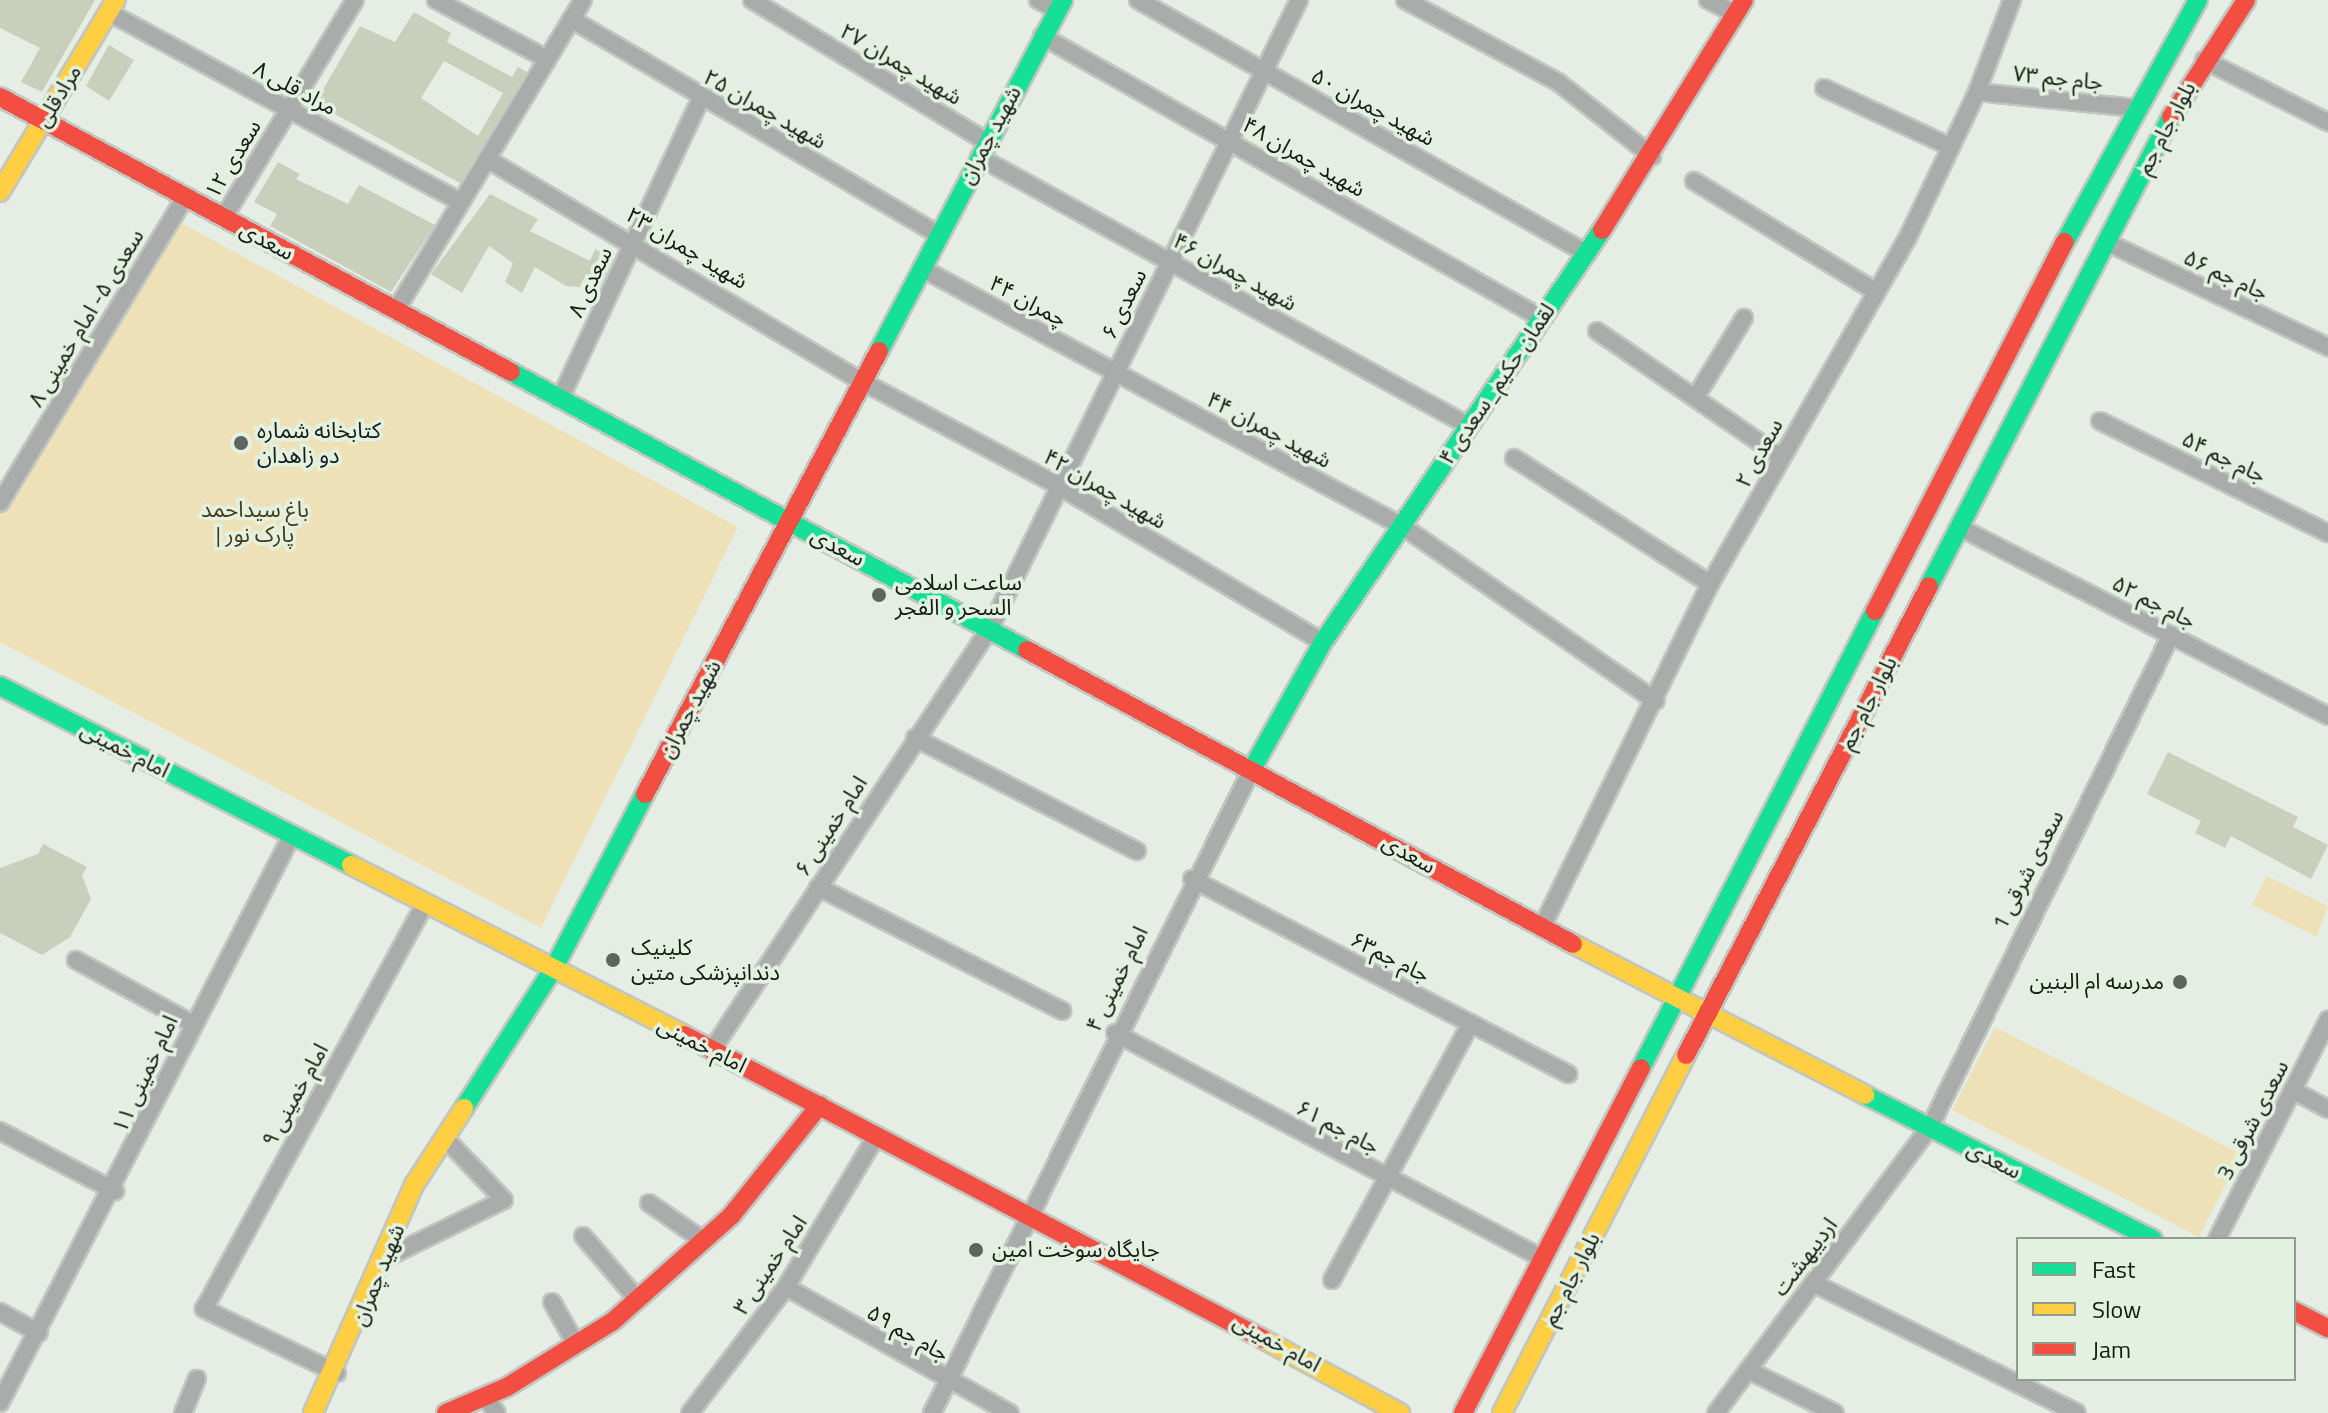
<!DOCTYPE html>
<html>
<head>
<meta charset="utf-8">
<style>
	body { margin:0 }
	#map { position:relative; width:2328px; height:1413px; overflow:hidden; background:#e6ede4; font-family:"Titillium Web","Noto Sans Arabic",sans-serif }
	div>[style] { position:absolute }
	.green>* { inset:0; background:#efe1b7 }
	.building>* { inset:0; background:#cacfbc }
	.roads { filter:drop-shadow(2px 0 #c1c6c0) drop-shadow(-2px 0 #c1c6c0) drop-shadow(0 2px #c1c6c0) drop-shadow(0 -2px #c1c6c0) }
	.street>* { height:16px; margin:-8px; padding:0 8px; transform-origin:8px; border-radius:8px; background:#a9acaa }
	.fast>* { height:18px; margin:-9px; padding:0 9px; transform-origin:9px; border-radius:9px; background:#16e098 }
	.slow>* { height:18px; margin:-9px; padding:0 9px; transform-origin:9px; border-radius:9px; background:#ffcf43 }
	.jam>* { height:18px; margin:-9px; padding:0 9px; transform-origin:9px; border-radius:9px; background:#f24e42 }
	.dots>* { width:22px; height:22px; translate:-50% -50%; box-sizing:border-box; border:4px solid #e3f1e0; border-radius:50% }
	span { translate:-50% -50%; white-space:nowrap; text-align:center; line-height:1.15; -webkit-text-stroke:7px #e3f1e0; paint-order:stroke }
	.street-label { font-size:22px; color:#161b16 }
	.poi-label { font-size:22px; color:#161b16 }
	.left { translate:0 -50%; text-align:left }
	.right { translate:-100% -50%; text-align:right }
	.park-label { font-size:22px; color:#473817 }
	.legend { position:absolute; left:2016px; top:1237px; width:280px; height:144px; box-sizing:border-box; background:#e3f1e0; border:2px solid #919b8f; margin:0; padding:10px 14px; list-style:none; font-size:24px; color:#161b16 }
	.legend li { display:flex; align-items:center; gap:16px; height:40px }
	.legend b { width:40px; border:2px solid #919b8f }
</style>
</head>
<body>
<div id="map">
	<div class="green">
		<div style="clip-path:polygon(167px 215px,738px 527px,541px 928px,0 642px,0 493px)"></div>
		<div style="clip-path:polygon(2267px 876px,2328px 906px,2317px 937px,2252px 905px)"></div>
		<div style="clip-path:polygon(1995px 1027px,2241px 1154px,2199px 1237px,1952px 1110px)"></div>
	</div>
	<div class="building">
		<div style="clip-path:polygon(0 0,95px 0,42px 92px,21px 82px,40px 48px,0 28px)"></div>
		<div style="clip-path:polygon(evenodd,414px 12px,451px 33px,447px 42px,512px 77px,518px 67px,527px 72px,460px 183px,315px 103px,360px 26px,395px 42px,414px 12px,444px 61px,503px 93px,478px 136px,421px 98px,444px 61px)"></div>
		<div style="clip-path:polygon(109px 45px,134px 60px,109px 101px,86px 86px)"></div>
		<div style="clip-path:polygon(278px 162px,300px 174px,296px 179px,348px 204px,359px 185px,435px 225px,391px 292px,270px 226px,277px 214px,254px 202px)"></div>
		<div style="clip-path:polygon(490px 194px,538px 219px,530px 231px,590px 261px,595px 249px,613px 259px,601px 286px,584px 278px,580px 287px,566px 286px,535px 267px,522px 293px,505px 282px,513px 263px,489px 246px,462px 293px,431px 274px)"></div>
		<div style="clip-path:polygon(2168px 752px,2298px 817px,2293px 827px,2328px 845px,2311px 879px,2231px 836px,2225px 848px,2195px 833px,2201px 821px,2147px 794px)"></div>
		<div style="clip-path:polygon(43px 844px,87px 867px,82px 875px,91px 899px,70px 937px,42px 955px,0 933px,0 868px,38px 854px)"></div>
	</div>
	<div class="roads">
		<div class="street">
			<div style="left:436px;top:0;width:126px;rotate:28deg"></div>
			<div style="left:752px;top:0;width:275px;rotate:31.1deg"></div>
			<div style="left:1038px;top:0;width:21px;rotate:28deg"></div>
			<div style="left:1138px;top:0;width:515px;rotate:29.45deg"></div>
			<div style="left:1405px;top:0;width:174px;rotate:28.2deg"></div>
			<div style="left:1558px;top:82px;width:120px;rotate:38.2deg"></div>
			<div style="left:1708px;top:0;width:31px;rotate:27deg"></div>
			<div style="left:108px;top:12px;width:401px;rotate:28.3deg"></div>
			<div style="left:571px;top:19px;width:425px;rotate:30.4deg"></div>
			<div style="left:1042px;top:36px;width:575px;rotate:29.46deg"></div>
			<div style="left:2204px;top:60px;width:139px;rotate:26.6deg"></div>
			<div style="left:1824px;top:88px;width:140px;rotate:24.9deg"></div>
			<div style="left:1977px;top:92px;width:159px;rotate:5.8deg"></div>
			<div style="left:979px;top:157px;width:559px;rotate:28.77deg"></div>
			<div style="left:487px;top:159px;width:435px;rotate:30.7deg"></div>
			<div style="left:861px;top:381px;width:224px;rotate:27.9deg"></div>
			<div style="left:1059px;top:486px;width:307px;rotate:30.6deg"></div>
			<div style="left:1694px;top:181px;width:212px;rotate:31.3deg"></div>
			<div style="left:224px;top:217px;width:253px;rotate:-58.9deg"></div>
			<div style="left:2106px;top:242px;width:246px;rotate:25.3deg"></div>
			<div style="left:921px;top:268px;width:546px;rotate:28.21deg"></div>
			<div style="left:1402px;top:526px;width:308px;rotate:34.6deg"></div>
			<div style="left:396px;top:310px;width:362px;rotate:-58.9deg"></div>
			<div style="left:1597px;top:331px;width:223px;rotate:34.4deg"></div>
			<div style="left:1695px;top:398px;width:94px;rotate:-58.5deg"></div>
			<div style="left:560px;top:399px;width:332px;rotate:-64.9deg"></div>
			<div style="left:2100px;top:421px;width:254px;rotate:26.2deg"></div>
			<div style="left:1514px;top:458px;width:233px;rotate:32.7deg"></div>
			<div style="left:0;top:503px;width:358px;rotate:-58.8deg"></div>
			<div style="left:1959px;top:527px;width:415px;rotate:27.1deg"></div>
			<div style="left:915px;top:738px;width:249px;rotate:27deg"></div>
			<div style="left:1192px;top:879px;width:424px;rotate:27.4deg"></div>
			<div style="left:818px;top:887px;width:274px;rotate:26.9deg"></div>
			<div style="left:1542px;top:927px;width:382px;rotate:-63.9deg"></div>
			<div style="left:1710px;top:584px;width:397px;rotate:-60.3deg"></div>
			<div style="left:1907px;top:239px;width:163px;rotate:-64.5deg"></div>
			<div style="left:1977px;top:92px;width:98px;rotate:-69.2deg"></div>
			<div style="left:76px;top:960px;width:133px;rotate:28.7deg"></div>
			<div style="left:1115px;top:1033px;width:483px;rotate:27.8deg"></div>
			<div style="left:712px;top:1050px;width:505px;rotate:-56.62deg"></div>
			<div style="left:990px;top:628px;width:700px;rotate:-63.8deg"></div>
			<div style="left:2292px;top:1090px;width:41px;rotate:27.8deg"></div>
			<div style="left:0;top:1131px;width:130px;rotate:27.6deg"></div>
			<div style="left:649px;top:1203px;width:67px;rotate:34.6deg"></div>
			<div style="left:583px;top:1236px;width:84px;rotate:49.3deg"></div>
			<div style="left:2217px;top:1239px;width:246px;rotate:-63.1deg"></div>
			<div style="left:386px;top:1258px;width:131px;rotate:-26.2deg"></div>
			<div style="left:504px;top:1200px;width:86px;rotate:-133.6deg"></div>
			<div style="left:1332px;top:1280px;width:292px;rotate:-61.6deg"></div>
			<div style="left:1813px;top:1283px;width:294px;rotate:26.2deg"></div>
			<div style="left:786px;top:1287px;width:257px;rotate:29.4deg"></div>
			<div style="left:552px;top:1302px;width:48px;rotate:60.3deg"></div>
			<div style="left:0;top:1312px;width:44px;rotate:28.3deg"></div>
			<div style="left:1748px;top:1370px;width:97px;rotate:26.3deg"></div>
			<div style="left:337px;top:1373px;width:148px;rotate:-154.3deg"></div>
			<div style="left:204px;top:1309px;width:462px;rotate:-61.4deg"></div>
			<div style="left:484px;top:1396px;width:21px;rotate:53deg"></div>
			<div style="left:0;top:1403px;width:639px;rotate:-62.79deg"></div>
			<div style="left:183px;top:1413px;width:37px;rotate:-68deg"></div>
			<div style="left:690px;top:1413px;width:158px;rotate:-52.7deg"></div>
			<div style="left:786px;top:1287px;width:177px;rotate:-59.1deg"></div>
			<div style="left:932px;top:1413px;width:719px;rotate:-63.58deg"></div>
			<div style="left:1716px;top:1413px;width:357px;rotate:-53.2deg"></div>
			<div style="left:1930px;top:1127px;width:548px;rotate:-63.9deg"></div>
		</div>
		<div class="fast">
			<div style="left:2065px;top:242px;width:276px;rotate:-61.2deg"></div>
			<div style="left:879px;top:351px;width:396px;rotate:-62.3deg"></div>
			<div style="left:511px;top:372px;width:586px;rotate:28.31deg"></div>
			<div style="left:1929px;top:586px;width:528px;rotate:-62.71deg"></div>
			<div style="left:0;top:686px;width:394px;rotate:27deg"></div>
			<div style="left:1252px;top:769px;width:145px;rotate:-60.8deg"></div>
			<div style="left:1323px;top:642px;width:498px;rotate:-55.9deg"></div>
			<div style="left:1641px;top:1068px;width:513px;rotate:-62.89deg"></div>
			<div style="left:1865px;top:1095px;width:322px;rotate:26.6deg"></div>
			<div style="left:464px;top:1108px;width:166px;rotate:-57.3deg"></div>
			<div style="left:554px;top:968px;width:196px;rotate:-62.4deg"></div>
		</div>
		<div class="slow">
			<div style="left:0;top:192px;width:224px;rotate:-58.9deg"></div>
			<div style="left:351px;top:865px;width:374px;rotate:27deg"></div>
			<div style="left:1573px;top:944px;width:329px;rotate:27.3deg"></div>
			<div style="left:1263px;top:1339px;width:156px;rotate:28.4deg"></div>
			<div style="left:313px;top:1413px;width:249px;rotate:-66.1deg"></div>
			<div style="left:414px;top:1185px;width:92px;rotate:-57deg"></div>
			<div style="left:1502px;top:1413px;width:403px;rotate:-62.8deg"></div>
		</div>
		<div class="jam">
			<div style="left:0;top:97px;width:580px;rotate:28.29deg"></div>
			<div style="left:2171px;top:117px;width:139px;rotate:-57.3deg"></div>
			<div style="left:1602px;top:230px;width:270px;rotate:-58.3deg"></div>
			<div style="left:1875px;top:611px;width:415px;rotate:-62.8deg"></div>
			<div style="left:1027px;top:650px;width:620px;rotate:28.3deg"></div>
			<div style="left:645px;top:794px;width:501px;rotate:-62.16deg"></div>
			<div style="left:684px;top:1035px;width:654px;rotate:27.7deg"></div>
			<div style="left:1686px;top:1055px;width:528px;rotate:-62.61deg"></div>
			<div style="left:2294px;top:1311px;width:38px;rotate:27deg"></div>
			<div style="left:446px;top:1413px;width:66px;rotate:-23.1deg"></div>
			<div style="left:507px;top:1387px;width:123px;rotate:-31.8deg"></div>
			<div style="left:612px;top:1322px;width:159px;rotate:-41.7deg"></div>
			<div style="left:731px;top:1216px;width:142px;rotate:-51.3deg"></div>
			<div style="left:1463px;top:1413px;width:388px;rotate:-62.7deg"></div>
		</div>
	</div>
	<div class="dots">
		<div style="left:241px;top:443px;background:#5f645e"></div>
		<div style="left:879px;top:595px;background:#5f645e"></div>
		<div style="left:613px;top:960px;background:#5f645e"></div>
		<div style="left:2180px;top:982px;background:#5f645e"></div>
		<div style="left:976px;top:1250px;background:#5f645e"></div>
	</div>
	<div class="street-label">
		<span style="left:901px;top:64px;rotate:31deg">شهید چمران ۲۷</span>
		<span style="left:2058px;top:78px;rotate:6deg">جام جم ۷۳</span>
		<span style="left:295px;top:88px;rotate:28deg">مراد قلی ۸</span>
		<span style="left:58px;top:96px;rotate:-59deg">مرادقلی</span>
		<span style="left:1373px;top:107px;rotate:29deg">شهید چمران ۵۰</span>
		<span style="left:765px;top:109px;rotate:30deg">شهید چمران ۲۵</span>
		<span style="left:2166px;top:128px;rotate:-62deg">بلوار جام جم</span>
		<span style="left:990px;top:135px;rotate:-62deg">شهید چمران</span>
		<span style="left:1304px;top:157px;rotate:30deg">شهید چمران ۴۸</span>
		<span style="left:233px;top:159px;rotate:-59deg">سعدی ۱۲</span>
		<span style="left:267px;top:241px;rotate:28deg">سعدی</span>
		<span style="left:687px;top:248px;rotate:31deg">شهید چمران ۲۳</span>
		<span style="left:1235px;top:272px;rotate:29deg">شهید چمران ۴۶</span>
		<span style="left:2226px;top:275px;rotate:25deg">جام جم ۵۶</span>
		<span style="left:590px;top:282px;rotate:-65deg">سعدی ۸</span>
		<span style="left:1028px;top:301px;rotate:28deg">چمران ۴۴</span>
		<span style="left:1124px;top:304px;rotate:-64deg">سعدی ۶</span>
		<span style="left:86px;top:318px;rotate:-59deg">سعدی ۵- امام خمینی ۸</span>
		<span style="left:1497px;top:384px;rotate:-56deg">لقمان حکیم_سعدی ۴</span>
		<span style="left:1269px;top:430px;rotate:28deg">شهید چمران ۴۴</span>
		<span style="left:1759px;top:453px;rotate:-61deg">سعدی ۲</span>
		<span style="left:2224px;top:457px;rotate:26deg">جام جم ۵۴</span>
		<span style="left:1105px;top:489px;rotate:30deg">شهید چمران ۴۲</span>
		<span style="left:838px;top:547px;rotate:28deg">سعدی</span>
		<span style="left:2154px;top:602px;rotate:27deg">جام جم ۵۲</span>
		<span style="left:1868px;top:703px;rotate:-63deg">بلوار جام جم</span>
		<span style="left:690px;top:709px;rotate:-62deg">شهید چمران</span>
		<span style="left:125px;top:750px;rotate:27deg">امام خمینی</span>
		<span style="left:831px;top:826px;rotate:-57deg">امام خمینی ۶</span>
		<span style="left:1409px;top:854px;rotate:29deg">سعدی</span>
		<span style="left:2028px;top:870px;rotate:-63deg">سعدی شرقی 1</span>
		<span style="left:1390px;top:957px;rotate:27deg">جام جم۶۳</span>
		<span style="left:1117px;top:979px;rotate:-64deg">امام خمینی ۴</span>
		<span style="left:702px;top:1045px;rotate:27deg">امام خمینی</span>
		<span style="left:145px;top:1074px;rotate:-65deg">امام خمینی ۱۱</span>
		<span style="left:295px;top:1095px;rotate:-61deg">امام خمینی ۹</span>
		<span style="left:2253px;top:1120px;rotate:-63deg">سعدی شرقی 3</span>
		<span style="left:1338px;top:1127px;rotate:28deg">جام جم ۶۱</span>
		<span style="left:1994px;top:1160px;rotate:27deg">سعدی</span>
		<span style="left:1805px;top:1257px;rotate:-53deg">اردیبهشت</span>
		<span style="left:770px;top:1265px;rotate:-56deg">امام خمینی ۳</span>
		<span style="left:378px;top:1275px;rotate:-68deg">شهید چمران</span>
		<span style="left:1571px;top:1279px;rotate:-63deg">بلوار جام جم</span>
		<span style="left:908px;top:1333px;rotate:30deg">جام جم ۵۹</span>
		<span style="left:1277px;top:1343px;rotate:29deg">امام خمینی</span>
	</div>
	<div class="poi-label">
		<span class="left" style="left:257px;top:443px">کتابخانه شماره<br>دو زاهدان</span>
		<span class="left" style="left:895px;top:595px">ساعت اسلامی<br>السحر و الفجر</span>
		<span class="left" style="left:631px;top:960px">کلینیک<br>دندانپزشکی متین</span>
		<span class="right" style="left:2164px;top:982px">مدرسه ام البنین</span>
		<span class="left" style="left:992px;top:1250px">جایگاه سوخت امین</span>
	</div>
	<div class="park-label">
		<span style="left:255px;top:522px">باغ سیداحمد<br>| پارک نور</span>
	</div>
	<ul class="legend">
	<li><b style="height:10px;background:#16e098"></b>Fast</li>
	<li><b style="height:10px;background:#ffcf43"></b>Slow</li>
	<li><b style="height:10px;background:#f24e42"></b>Jam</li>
	</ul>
</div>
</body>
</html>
